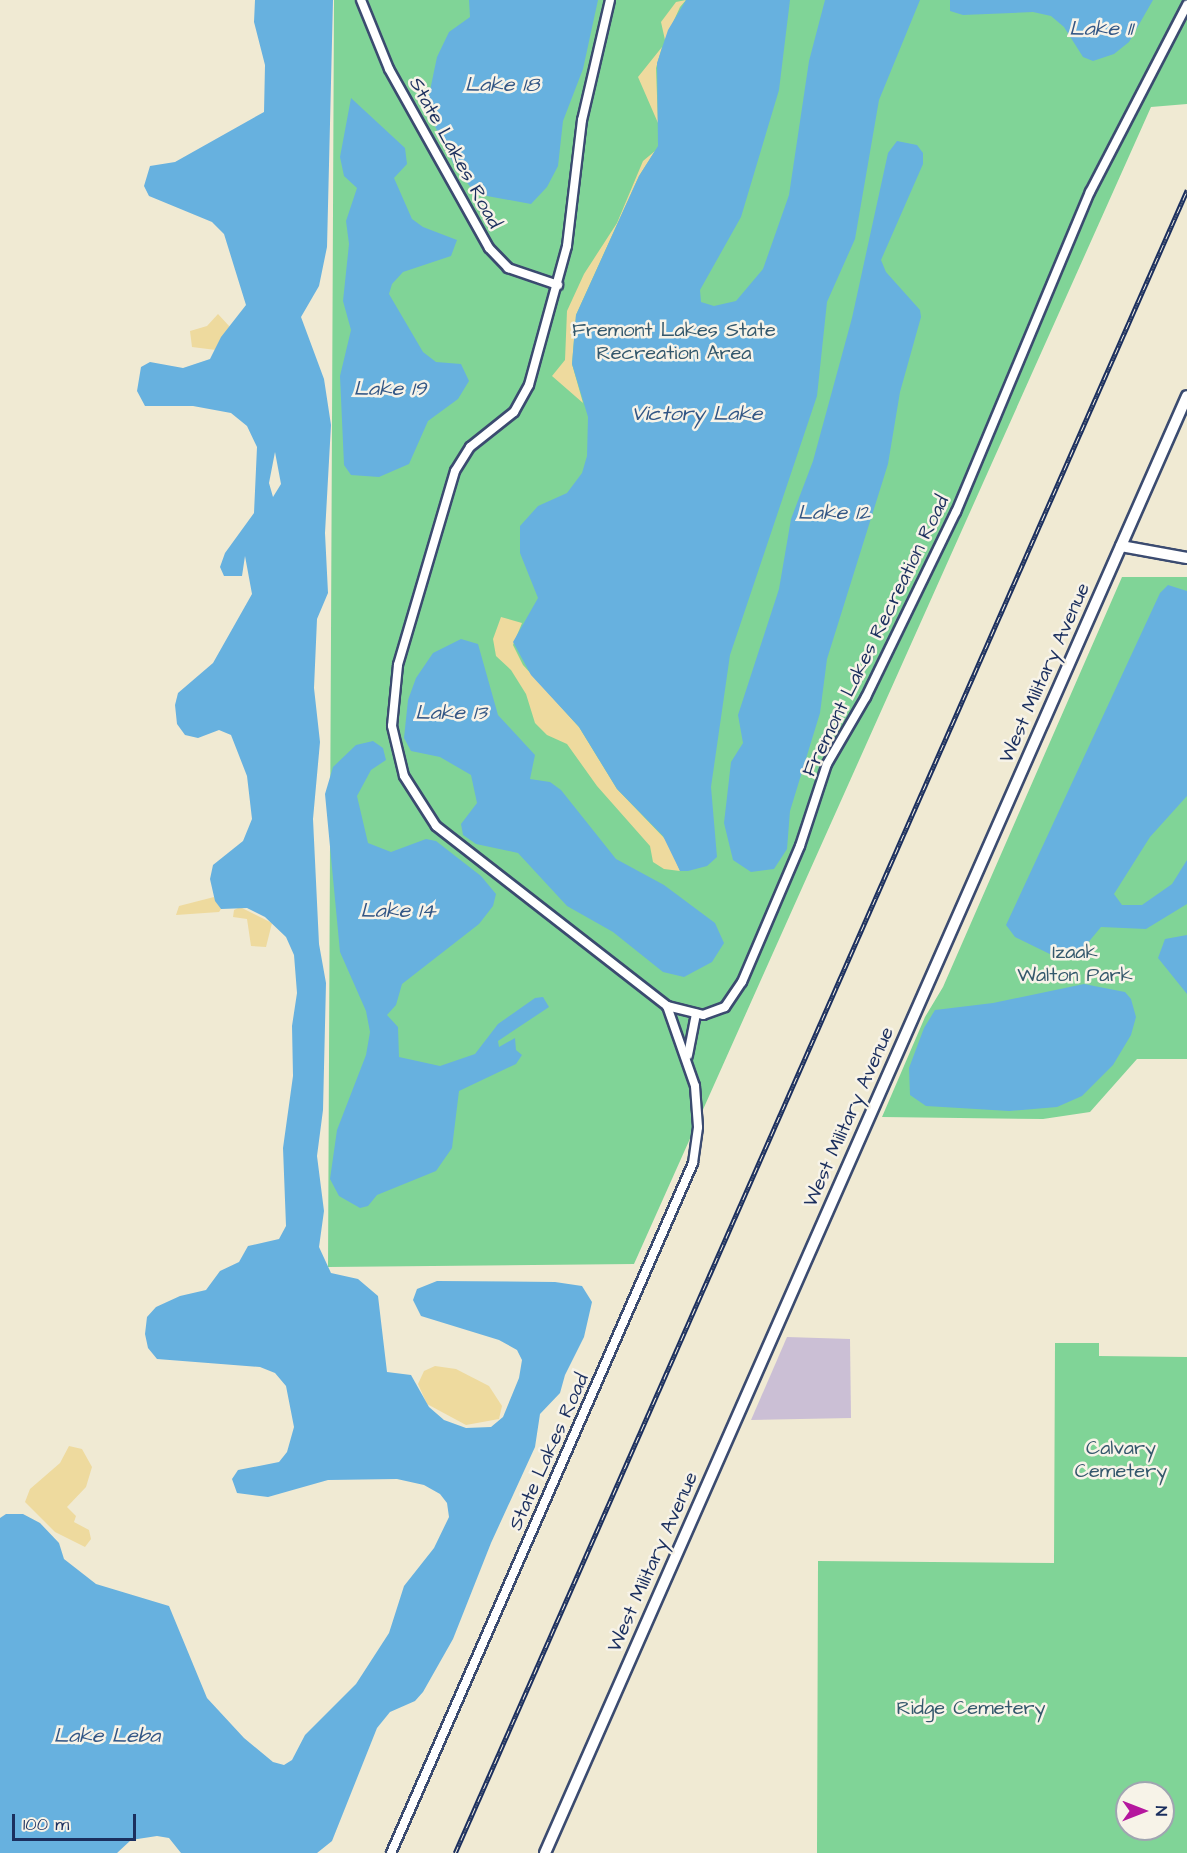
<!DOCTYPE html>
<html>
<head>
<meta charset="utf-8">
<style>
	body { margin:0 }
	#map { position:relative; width:1187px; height:1853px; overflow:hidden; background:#f0ead3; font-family:"Architects Daughter",sans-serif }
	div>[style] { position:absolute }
	.industrial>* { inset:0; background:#cbbfd5 }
	.green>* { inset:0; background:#80d497 }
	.sand>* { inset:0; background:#eeda9e }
	.water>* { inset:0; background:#67b1df }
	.roads { filter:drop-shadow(2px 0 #3b4b70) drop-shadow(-2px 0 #3b4b70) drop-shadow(0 2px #3b4b70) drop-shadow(0 -2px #3b4b70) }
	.street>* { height:8px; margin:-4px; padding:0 4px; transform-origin:4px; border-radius:4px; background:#fff }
	.secondary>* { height:10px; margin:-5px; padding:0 5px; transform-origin:5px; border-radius:5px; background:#fff }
	.rail>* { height:4.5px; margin-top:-2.25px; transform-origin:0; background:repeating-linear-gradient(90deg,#f7f3e8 0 7px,#1b2f5e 0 14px); box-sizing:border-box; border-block:2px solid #1b2f5e }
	span { translate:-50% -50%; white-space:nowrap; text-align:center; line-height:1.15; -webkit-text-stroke:5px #f7f3e8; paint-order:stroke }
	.street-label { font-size:20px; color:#1b2f5e }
	.park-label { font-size:20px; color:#34586c }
	.water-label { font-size:21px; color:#325685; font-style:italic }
	.north { position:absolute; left:1115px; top:1781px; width:60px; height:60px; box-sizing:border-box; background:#f7f3e8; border:2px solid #9fa5b1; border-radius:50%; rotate:90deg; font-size:16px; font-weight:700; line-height:24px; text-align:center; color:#1b2f5e }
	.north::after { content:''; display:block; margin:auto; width:21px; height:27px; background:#b5179e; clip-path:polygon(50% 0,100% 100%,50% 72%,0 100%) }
	.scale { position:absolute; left:12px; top:1814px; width:124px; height:27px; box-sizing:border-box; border:3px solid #1b2f5e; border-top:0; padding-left:8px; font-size:18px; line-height:21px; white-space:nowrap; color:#1b2f5e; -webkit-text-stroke:4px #f7f3e8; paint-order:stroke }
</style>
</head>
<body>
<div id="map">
	<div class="industrial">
		<div style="clip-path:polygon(787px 1337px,850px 1339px,851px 1418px,751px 1420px)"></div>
	</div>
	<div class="green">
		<div style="clip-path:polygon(334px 0,1187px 0,1187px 104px,1151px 107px,634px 1264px,328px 1267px)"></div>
		<div style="clip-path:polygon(1122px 577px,1187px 577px,1187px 1059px,1137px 1059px,1090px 1112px,1043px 1119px,882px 1117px,925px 1017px,943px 987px)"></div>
		<div style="clip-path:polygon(evenodd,1055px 1343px,1099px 1343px,1099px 1356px,1187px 1357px,1187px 1853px,817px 1853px,818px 1561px,1054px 1563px,1055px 1343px,1127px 1793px,1163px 1793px,1163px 1829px,1127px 1829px,1127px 1793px)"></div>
	</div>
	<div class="sand">
		<div style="clip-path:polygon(686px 0,680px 7px,665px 40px,661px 22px,676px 2px)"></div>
		<div style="clip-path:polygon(662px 47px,656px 68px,658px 123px,638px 77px)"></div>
		<div style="clip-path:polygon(655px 151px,639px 176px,576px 315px,572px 364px,583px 403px,552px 376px,565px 360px,567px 311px,584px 274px,617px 223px,643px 161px)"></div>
		<div style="clip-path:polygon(218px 314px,230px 327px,216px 350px,192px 347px,190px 331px,207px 326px)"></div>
		<div style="clip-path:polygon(501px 617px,522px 623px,513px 645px,523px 665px,579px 727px,617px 789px,668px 842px,680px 871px,664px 869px,653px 862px,650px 846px,597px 786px,567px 744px,547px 735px,535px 723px,526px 694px,511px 670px,496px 656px,493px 639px)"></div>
		<div style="clip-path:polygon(214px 897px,221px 909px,219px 912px,176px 915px,179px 906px)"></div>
		<div style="clip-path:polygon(240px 907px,272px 923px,266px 947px,251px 946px,247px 919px,233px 917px,234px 910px)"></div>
		<div style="clip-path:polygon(435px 1366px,456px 1369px,489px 1386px,502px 1406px,499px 1419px,466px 1425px,427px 1404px,418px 1384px,424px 1371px)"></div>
		<div style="clip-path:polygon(69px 1446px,82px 1449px,92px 1467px,86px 1487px,67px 1507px,76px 1516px,74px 1522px,89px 1530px,91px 1539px,85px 1547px,55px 1532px,25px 1502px,30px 1489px,60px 1463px)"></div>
	</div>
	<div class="water">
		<div style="clip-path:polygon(evenodd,255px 0,333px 0,327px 247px,319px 286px,301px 317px,324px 379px,331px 425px,325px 533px,328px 593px,317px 619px,314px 688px,320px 742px,313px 819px,319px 944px,326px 983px,323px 1110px,317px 1156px,324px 1211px,319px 1247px,331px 1273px,358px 1279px,378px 1296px,387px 1372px,411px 1375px,429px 1407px,444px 1420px,466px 1428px,491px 1427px,503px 1417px,519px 1378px,522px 1360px,517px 1350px,499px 1340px,421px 1316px,413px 1300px,417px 1289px,437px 1281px,555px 1282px,582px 1286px,592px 1302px,584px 1337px,565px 1375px,560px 1393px,540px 1414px,535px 1447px,491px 1543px,453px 1639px,423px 1692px,415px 1701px,390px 1712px,377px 1728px,332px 1841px,317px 1853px,181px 1853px,169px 1838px,157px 1836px,131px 1840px,117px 1853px,0 1853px,0 1518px,6px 1514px,23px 1514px,40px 1523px,59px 1543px,64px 1559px,96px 1584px,169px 1606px,207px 1698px,244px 1738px,273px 1762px,284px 1765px,292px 1760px,305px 1735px,356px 1684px,389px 1633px,404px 1586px,434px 1548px,449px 1517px,447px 1503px,440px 1494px,424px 1485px,397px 1479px,328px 1480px,268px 1497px,237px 1493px,232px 1479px,238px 1470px,279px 1462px,287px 1452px,294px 1427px,286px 1386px,275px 1373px,260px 1367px,157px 1359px,148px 1348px,145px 1334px,147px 1317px,156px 1307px,180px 1296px,206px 1290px,220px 1271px,239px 1262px,248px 1246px,279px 1239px,286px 1226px,283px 1148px,293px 1076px,292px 1026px,297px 993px,294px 955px,286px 937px,265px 917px,247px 908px,221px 909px,215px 901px,210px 879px,213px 865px,243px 841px,252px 819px,247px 776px,231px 735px,219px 730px,198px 738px,185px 735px,177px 724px,175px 705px,178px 693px,213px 663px,252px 594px,245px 556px,242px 576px,224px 576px,220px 567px,225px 553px,254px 513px,257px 447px,247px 426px,231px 413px,193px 406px,145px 406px,137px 391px,141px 367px,150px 362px,183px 368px,210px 359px,221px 337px,246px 305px,224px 234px,212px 222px,149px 196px,144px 186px,150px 166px,175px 162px,264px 112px,265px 65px,254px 22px,255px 0,275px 452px,281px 484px,273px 497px,269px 483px,275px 452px)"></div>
		<div style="clip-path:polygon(469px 0,598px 0,583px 69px,563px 121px,558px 166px,547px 187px,531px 204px,487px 196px,471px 188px,454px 165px,431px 118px,428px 100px,437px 57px,449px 32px,470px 17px)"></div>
		<div style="clip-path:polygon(686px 0,790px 0,779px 90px,741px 217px,700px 290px,701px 302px,714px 306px,736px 301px,763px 269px,789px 195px,809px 61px,825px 0,920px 0,879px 100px,855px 239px,827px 302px,817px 396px,730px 655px,711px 787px,717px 857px,707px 866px,688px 871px,680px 871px,663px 836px,617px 789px,579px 727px,531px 675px,513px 642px,538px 598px,520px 553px,520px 526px,538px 506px,567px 493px,582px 473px,587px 456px,588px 417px,572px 364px,576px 315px,639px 176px,658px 146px,657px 63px,668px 30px)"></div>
		<div style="clip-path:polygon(950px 0,1153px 0,1129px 42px,1114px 54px,1093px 61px,1083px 57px,1064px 27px,1051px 16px,1033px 12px,963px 15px,950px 11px)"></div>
		<div style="clip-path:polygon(351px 98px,405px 148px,407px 164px,394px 178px,412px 219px,423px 227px,457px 240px,451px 256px,403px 272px,392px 284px,389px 294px,423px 352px,436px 362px,461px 364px,469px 381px,458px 399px,428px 421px,409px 464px,379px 477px,351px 475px,344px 465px,340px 376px,351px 330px,343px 301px,349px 244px,346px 221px,357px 188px,344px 176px,340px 157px)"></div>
		<div style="clip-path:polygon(897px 141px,917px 145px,923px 153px,923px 164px,881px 260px,886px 272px,920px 310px,921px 317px,900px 392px,888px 464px,827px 659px,820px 713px,790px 811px,787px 849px,774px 869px,751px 872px,733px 860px,724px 823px,731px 762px,743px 743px,738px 715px,779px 589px,791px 519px,813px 461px,852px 318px,888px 153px)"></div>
		<div style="clip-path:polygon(1168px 585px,1187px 591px,1187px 796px,1150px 837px,1114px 894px,1122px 905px,1142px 905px,1172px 884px,1187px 860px,1187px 904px,1146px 929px,1101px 927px,1077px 956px,1060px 959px,1015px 937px,1006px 925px,1160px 593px)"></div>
		<div style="clip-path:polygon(461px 639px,478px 644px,498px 715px,535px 755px,530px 779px,550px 782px,561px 790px,616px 859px,664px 885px,715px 923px,724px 943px,712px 962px,684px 977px,663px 972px,613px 932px,567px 906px,518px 853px,476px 844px,463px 835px,461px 824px,477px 803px,471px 775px,440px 757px,411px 751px,404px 738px,408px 700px,416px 678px,433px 653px)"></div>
		<div style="clip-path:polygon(373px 741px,383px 748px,386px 760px,371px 770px,357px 796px,368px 843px,391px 852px,426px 839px,436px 841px,481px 876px,496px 894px,493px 906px,479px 924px,402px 984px,396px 1005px,387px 1015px,398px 1027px,399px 1057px,440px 1066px,475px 1054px,498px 1024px,535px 998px,543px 997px,549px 1007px,498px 1041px,499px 1047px,515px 1038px,516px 1050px,522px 1055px,516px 1064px,459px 1091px,452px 1148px,436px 1171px,377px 1195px,368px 1206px,360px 1208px,339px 1196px,330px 1179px,337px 1130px,366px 1055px,370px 1032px,366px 1011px,340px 952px,325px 794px,333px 767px,356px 745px)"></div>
		<div style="clip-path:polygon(1187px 935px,1187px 994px,1158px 958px,1165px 939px)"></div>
		<div style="clip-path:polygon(1084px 984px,1125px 992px,1131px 999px,1136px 1017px,1131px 1035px,1113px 1065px,1082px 1096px,1057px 1107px,1009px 1111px,926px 1106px,910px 1095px,909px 1068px,924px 1028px,935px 1010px,993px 1003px)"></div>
	</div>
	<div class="roads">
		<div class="street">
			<div style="left:361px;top:0;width:74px;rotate:67.9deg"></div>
			<div style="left:389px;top:69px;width:205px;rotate:60.8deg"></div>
			<div style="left:489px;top:248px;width:28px;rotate:46deg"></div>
			<div style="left:508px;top:268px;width:53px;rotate:18.8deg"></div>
			<div style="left:610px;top:0;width:123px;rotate:103.1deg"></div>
			<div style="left:582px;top:120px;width:127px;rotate:96.8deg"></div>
			<div style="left:567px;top:246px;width:144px;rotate:105.3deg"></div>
			<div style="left:529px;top:385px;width:31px;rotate:119deg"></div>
			<div style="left:514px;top:412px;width:56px;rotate:141.5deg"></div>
			<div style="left:470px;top:447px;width:28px;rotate:122deg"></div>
			<div style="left:455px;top:471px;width:202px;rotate:106.4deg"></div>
			<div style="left:398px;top:665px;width:61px;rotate:95.6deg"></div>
			<div style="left:392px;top:726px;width:51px;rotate:76.5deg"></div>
			<div style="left:404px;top:776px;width:59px;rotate:57.4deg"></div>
			<div style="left:436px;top:826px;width:293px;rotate:37.9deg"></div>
			<div style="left:667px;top:1006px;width:37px;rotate:14deg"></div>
			<div style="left:703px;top:1015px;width:23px;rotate:-20deg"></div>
			<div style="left:725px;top:1007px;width:30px;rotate:-56deg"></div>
			<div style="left:742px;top:982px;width:148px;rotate:-66.9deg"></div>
			<div style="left:800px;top:846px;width:86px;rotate:-71.8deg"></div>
			<div style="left:827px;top:764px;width:78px;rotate:-59.8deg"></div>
			<div style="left:866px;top:697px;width:206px;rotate:-64.1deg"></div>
			<div style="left:956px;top:512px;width:347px;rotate:-67.3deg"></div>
			<div style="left:1090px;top:192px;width:211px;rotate:-62.6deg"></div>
			<div style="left:688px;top:1055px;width:42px;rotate:-79deg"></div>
			<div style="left:391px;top:1853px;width:753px;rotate:-66.36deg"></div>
			<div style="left:693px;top:1163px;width:36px;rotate:-82deg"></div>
			<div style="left:698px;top:1127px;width:41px;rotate:-94.2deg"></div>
			<div style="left:695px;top:1086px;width:85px;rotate:-109.3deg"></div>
		</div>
		<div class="secondary">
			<div style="left:1121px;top:546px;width:67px;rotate:10.3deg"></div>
			<div style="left:545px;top:1853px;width:1592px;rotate:-66.22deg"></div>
		</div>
	</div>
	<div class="rail">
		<div style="left:455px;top:1853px;width:1817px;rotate:-66.24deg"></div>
	</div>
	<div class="street-label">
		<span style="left:455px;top:153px;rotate:61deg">State Lakes Road</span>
		<span style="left:876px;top:636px;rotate:-64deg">Fremont Lakes Recreation Road</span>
		<span style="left:1045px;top:673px;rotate:-66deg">West Military Avenue</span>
		<span style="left:849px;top:1117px;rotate:-66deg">West Military Avenue</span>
		<span style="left:549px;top:1452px;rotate:-66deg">State Lakes Road</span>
		<span style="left:653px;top:1562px;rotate:-66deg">West Military Avenue</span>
	</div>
	<div class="park-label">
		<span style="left:674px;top:342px">Fremont Lakes State<br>Recreation Area</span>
		<span style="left:1075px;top:964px">Izaak<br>Walton Park</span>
		<span style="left:1121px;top:1460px">Calvary<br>Cemetery</span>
		<span style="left:971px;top:1708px">Ridge Cemetery</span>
	</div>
	<div class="water-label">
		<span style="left:1101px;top:29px">Lake 11</span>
		<span style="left:502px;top:85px">Lake 18</span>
		<span style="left:390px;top:389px">Lake 19</span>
		<span style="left:697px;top:414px">Victory Lake</span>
		<span style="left:834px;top:513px">Lake 12</span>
		<span style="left:451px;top:713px">Lake 13</span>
		<span style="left:398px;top:911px">Lake 14</span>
		<span style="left:107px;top:1736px">Lake Leba</span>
	</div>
	<div class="north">N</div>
	<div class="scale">100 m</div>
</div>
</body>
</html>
